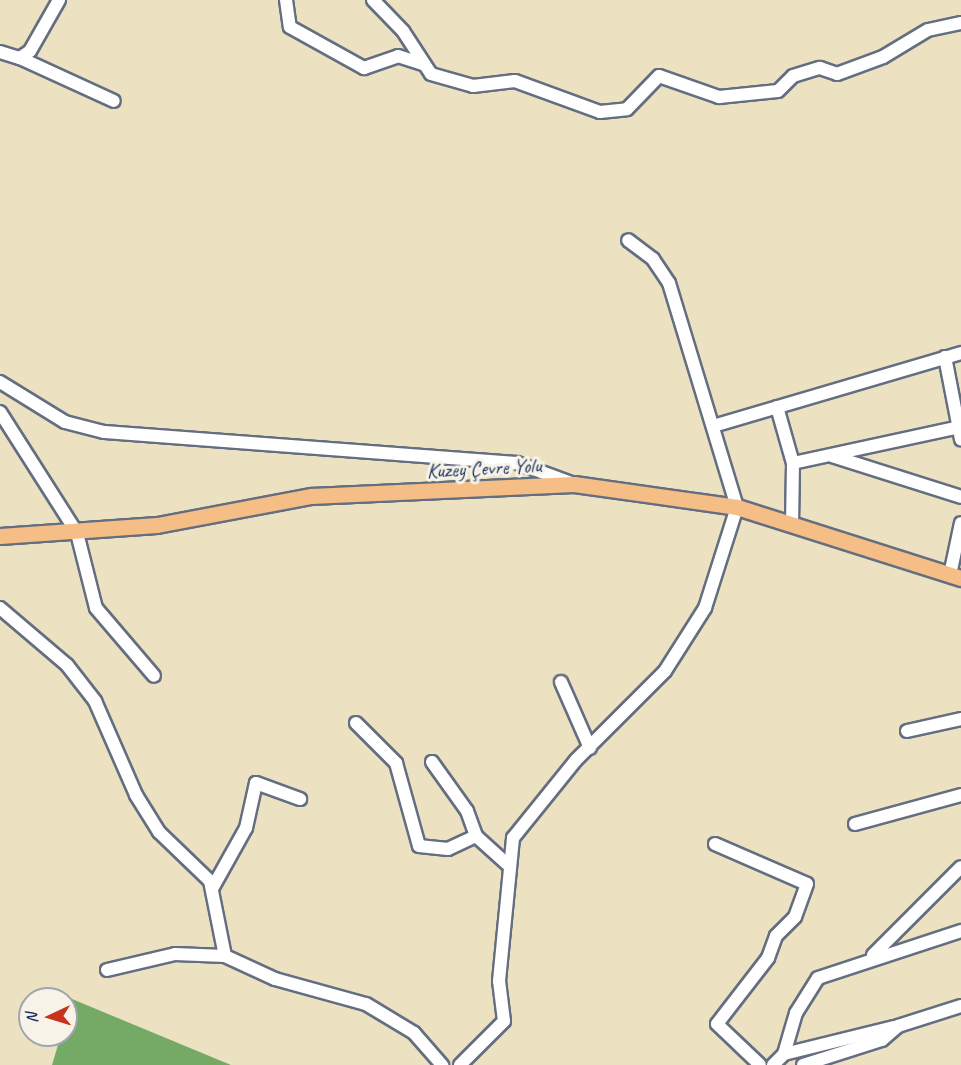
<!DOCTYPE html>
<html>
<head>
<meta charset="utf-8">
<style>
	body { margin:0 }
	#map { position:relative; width:961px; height:1065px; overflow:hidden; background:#ece2c2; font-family:Caveat,sans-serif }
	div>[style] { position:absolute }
	.forest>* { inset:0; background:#75aa66 }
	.roads { filter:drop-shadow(2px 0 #646e81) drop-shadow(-2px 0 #646e81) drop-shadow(0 2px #646e81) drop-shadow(0 -2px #646e81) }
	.minor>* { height:12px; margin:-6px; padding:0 6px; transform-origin:6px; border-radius:6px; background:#fff }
	.major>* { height:15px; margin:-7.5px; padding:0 7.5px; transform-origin:7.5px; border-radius:7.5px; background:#f6be87 }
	span { translate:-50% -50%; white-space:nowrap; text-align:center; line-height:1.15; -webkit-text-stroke:6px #f7f3e8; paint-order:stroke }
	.street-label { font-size:21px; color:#1b2f5e }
	.north { position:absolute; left:18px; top:987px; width:60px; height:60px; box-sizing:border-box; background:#f7f3e8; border:2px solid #9fa5b1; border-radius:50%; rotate:266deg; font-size:16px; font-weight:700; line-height:24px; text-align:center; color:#1b2f5e }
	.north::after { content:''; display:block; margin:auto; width:21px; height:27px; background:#c8321e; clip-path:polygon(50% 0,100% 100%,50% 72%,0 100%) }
</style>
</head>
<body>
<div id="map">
	<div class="forest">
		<div style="clip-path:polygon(72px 999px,231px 1065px,52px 1065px,61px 1035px,66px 1035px)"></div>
	</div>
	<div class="roads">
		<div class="minor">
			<div style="left:286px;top:0;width:27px;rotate:82deg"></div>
			<div style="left:290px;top:27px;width:85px;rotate:29deg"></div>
			<div style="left:364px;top:68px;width:36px;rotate:-19deg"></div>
			<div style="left:398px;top:56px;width:26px;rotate:18deg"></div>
			<div style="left:373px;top:0;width:43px;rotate:45.9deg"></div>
			<div style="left:403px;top:31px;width:51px;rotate:56.9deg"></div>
			<div style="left:431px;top:74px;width:44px;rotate:15.9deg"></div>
			<div style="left:473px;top:86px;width:42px;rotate:-6.8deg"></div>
			<div style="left:515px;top:81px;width:90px;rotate:20deg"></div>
			<div style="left:600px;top:112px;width:27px;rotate:-6deg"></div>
			<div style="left:627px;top:109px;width:46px;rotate:-45.9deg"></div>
			<div style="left:659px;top:76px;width:64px;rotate:19.3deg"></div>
			<div style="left:719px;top:97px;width:59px;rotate:-5.8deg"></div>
			<div style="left:778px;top:91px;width:21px;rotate:-45deg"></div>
			<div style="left:793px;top:76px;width:28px;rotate:-17deg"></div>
			<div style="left:820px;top:68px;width:18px;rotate:19deg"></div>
			<div style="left:837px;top:74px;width:49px;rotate:-20.3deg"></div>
			<div style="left:883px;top:57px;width:52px;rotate:-31deg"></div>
			<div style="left:928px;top:30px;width:34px;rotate:-12deg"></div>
			<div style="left:0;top:52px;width:21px;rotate:17deg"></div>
			<div style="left:20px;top:58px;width:12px;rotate:-35deg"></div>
			<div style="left:30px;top:51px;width:59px;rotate:-60.4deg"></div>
			<div style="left:20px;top:58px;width:103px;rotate:24.6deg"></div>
			<div style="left:945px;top:357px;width:84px;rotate:79deg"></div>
			<div style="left:0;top:382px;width:76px;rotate:31.6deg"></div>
			<div style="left:65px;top:422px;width:40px;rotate:14.4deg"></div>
			<div style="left:104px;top:432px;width:414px;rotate:4.3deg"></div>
			<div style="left:517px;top:463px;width:61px;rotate:20.2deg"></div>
			<div style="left:777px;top:407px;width:58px;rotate:74.1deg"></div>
			<div style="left:793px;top:463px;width:61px;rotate:90.9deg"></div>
			<div style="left:0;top:412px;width:143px;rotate:57.5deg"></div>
			<div style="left:77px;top:533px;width:77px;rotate:75.8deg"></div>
			<div style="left:96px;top:608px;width:89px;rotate:49.5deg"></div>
			<div style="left:713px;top:426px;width:259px;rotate:-16.4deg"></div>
			<div style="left:832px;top:456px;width:135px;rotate:17.6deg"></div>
			<div style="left:793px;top:463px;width:170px;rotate:-12.2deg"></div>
			<div style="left:950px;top:575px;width:53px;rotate:-78.1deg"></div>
			<div style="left:0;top:608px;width:88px;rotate:40.4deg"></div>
			<div style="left:67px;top:665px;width:46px;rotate:52.1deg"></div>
			<div style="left:95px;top:701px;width:103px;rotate:66.4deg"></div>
			<div style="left:136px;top:795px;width:44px;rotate:58.1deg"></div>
			<div style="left:159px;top:832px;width:71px;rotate:43.9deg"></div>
			<div style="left:210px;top:881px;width:76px;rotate:78.7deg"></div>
			<div style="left:225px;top:956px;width:55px;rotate:24.7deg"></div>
			<div style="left:275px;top:979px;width:94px;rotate:15.4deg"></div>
			<div style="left:366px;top:1004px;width:56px;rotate:31.1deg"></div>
			<div style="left:414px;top:1033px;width:43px;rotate:48.8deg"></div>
			<div style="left:561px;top:682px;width:72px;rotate:66.3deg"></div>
			<div style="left:356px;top:723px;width:57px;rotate:45deg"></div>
			<div style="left:396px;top:763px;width:86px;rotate:74.5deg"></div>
			<div style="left:419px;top:846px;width:29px;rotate:6deg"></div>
			<div style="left:448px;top:849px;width:31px;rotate:-25deg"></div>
			<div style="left:476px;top:836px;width:42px;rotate:42.1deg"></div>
			<div style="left:907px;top:731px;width:55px;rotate:-12.5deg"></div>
			<div style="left:432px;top:762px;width:60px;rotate:54.5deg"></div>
			<div style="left:467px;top:811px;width:27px;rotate:70deg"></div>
			<div style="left:855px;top:824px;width:110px;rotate:-15.3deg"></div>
			<div style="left:715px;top:844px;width:100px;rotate:23.5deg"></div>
			<div style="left:807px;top:884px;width:35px;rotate:110deg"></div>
			<div style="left:795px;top:917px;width:27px;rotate:135deg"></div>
			<div style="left:776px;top:936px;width:23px;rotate:110deg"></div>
			<div style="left:768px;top:958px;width:83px;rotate:127.7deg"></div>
			<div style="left:717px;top:1024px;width:59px;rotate:43.6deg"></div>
			<div style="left:213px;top:887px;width:68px;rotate:-60.8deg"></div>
			<div style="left:246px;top:828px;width:46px;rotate:-77.5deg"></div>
			<div style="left:256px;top:783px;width:47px;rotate:20deg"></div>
			<div style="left:873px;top:955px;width:124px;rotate:-45deg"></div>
			<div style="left:107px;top:970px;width:70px;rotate:-13.2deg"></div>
			<div style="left:175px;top:954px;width:50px;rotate:2.3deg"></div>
			<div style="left:784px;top:1054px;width:43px;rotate:-73.7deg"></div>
			<div style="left:796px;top:1013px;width:41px;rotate:-57.8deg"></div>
			<div style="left:818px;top:978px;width:151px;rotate:-18.2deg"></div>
			<div style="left:460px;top:1065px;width:62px;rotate:-45deg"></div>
			<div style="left:504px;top:1021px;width:40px;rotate:-97.1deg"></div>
			<div style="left:499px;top:981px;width:144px;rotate:-84.4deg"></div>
			<div style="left:513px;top:838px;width:100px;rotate:-51.1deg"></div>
			<div style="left:576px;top:760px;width:126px;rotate:-45deg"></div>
			<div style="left:665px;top:671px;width:75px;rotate:-57.6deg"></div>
			<div style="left:705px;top:608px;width:106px;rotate:-72.4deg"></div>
			<div style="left:737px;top:507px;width:234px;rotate:-106.9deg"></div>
			<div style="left:669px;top:283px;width:29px;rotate:-124deg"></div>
			<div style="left:653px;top:259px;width:31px;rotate:-143deg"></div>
			<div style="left:773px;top:1065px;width:16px;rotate:-45deg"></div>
			<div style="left:784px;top:1054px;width:113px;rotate:-13.8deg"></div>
			<div style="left:803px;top:1065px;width:83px;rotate:-17.6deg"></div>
			<div style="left:882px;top:1040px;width:21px;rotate:-41deg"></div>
			<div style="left:898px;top:1026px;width:66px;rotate:-17.6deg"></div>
		</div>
		<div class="major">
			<div style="left:0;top:536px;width:157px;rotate:-4deg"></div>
			<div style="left:157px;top:525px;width:157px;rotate:-10.7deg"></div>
			<div style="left:311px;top:496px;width:263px;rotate:-2.6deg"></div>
			<div style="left:574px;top:484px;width:165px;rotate:8deg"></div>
			<div style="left:737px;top:507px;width:235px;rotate:17.6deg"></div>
		</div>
	</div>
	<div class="street-label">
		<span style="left:484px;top:468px;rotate:-3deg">Kuzey Çevre Yolu</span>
	</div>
	<div class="north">N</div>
</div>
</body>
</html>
